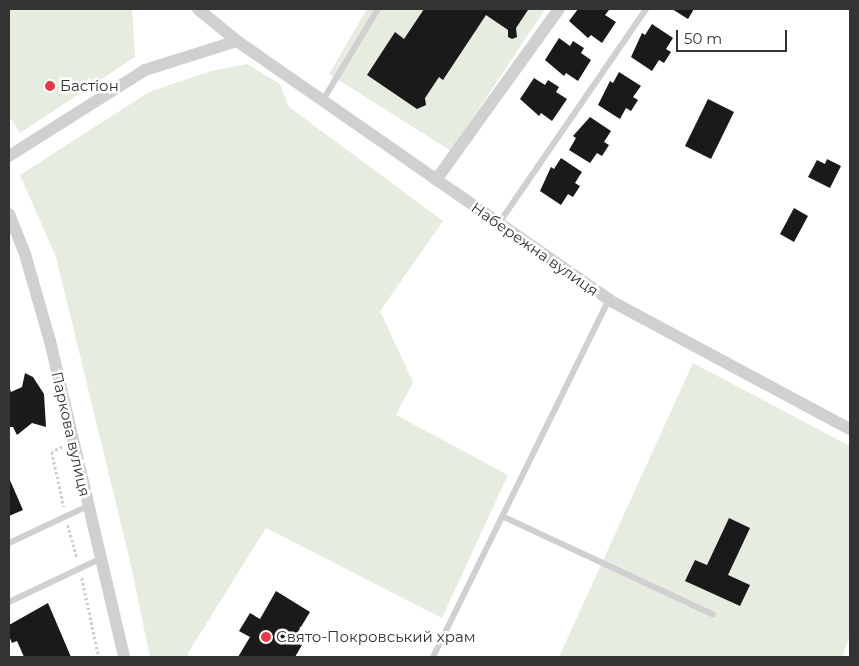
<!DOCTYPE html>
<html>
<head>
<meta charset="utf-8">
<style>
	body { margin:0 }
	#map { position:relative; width:859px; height:666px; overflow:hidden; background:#fff; font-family:Montserrat,sans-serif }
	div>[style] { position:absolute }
	.green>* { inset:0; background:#e6ecdf }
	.building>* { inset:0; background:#1a1a1a }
	.path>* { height:2.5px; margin-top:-1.25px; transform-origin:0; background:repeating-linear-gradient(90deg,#cdcdcd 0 2.5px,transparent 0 5px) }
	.service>* { height:6px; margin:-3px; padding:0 3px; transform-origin:3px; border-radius:3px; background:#d0d0d0 }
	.minor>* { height:12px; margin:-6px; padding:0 6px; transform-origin:6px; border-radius:6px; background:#d0d0d0 }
	.dots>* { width:14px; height:14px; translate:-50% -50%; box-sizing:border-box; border:2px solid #fff; border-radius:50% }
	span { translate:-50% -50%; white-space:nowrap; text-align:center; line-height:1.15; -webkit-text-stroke:5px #fff; paint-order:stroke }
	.poi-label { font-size:15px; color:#333 }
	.left { translate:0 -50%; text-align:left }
	.street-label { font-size:15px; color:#333 }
	.frame { position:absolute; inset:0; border:10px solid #333; pointer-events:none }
	.scale { position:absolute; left:676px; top:30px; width:111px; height:22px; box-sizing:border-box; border:2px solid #333; border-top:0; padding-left:6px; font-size:15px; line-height:18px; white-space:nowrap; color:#333; -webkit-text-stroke:4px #fff; paint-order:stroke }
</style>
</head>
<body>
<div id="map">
	<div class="green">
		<div style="clip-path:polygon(9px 9px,132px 9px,135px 57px,20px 133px,9px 116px)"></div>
		<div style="clip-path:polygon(367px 9px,545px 9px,451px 151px,329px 74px)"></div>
		<div style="clip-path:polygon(247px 64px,280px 84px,289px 107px,443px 221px,380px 311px,413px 382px,396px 415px,508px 475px,442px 618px,266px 528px,188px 653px,189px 657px,150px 657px,130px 561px,56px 257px,20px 175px,149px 92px,211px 71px)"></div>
		<div style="clip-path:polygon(693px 363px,850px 446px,850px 635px,842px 657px,559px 657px)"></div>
	</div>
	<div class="building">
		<div style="clip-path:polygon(424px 9px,526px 9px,528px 10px,516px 28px,517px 37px,512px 39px,508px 37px,508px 30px,486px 15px,443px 80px,439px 77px,425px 98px,426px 105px,417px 109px,367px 75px,395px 32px,404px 39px)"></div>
		<div style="clip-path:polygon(578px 9px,609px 10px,605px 15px,616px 22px,602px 43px,591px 35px,588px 38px,569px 21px)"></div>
		<div style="clip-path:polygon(672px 9px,694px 9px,688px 19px)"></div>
		<div style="clip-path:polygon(652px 24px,673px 38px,666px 49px,671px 52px,664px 63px,659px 60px,652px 71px,631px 57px,642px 33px,645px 35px)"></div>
		<div style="clip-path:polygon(559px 38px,570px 46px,573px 41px,584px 48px,581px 53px,591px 60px,578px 81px,566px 73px,564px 76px,545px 60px)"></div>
		<div style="clip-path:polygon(619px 72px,641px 86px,633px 97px,638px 100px,631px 111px,626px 108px,620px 119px,598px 105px,610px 81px,613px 83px)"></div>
		<div style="clip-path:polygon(534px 78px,545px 85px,548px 80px,559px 87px,556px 92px,567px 99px,552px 121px,541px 113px,539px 116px,520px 99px)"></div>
		<div style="clip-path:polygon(708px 99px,734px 112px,711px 159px,685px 146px)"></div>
		<div style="clip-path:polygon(590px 117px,611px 131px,604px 142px,609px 145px,602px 156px,597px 153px,590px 163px,569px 150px,576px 138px,573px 136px)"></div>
		<div style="clip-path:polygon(561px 158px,582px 172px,575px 183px,580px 186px,573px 197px,568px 194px,561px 205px,540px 191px,551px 167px,554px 169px)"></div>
		<div style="clip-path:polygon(827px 159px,841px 166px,830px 188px,808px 177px,817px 160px,825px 164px)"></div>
		<div style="clip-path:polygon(794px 208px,808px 216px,794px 242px,780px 234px)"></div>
		<div style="clip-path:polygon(25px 373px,33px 377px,44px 394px,46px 427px,32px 423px,17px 435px,13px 427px,9px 427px,9px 387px,11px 392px,22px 387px)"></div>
		<div style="clip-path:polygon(9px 478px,23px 510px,9px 516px)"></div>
		<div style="clip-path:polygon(729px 518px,750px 528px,728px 575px,750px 585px,740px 606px,685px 581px,695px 560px,707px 565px)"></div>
		<div style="clip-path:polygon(276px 591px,310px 612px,293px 640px,302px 645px,295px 657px,238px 657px,250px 637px,239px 631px,250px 613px,260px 619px)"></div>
		<div style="clip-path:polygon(48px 603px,71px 657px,24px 657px,17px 641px,12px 643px,9px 636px,9px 625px)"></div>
	</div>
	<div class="path">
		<div style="left:62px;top:447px;width:11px;rotate:153deg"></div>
		<div style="left:52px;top:452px;width:56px;rotate:77.7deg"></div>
		<div style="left:68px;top:525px;width:34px;rotate:75deg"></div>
		<div style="left:82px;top:578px;width:81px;rotate:77.9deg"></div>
	</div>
	<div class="service">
		<div style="left:323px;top:100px;width:106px;rotate:-58.9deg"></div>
		<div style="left:499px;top:223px;width:260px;rotate:-55.5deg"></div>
		<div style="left:504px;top:517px;width:230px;rotate:25deg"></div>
		<div style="left:9px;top:543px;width:87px;rotate:-25.1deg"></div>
		<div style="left:9px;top:602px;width:101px;rotate:-25.3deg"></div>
		<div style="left:433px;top:657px;width:398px;rotate:-63.8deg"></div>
	</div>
	<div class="minor">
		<div style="left:198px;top:9px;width:50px;rotate:39.4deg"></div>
		<div style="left:237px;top:41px;width:453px;rotate:34.8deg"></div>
		<div style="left:609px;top:300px;width:273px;rotate:28.2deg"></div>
		<div style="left:9px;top:156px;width:161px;rotate:-32.3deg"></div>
		<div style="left:145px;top:70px;width:96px;rotate:-17.5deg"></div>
		<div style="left:436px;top:180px;width:211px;rotate:-54.3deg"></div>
		<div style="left:9px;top:214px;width:43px;rotate:68.2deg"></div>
		<div style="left:25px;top:254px;width:91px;rotate:74deg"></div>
		<div style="left:50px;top:341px;width:325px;rotate:76.8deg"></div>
	</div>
	<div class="dots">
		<div style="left:50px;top:86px;background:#e63946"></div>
		<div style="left:266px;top:637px;background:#e63946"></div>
	</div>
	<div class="poi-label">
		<span class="left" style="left:60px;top:86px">Бастіон</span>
		<span class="left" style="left:276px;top:637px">Свято-Покровський храм</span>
	</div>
	<div class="street-label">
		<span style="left:535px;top:249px;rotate:35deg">Набережна вулиця</span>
		<span style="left:71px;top:434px;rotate:77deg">Паркова вулиця</span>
	</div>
	<div class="frame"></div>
	<div class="scale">50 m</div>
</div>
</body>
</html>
